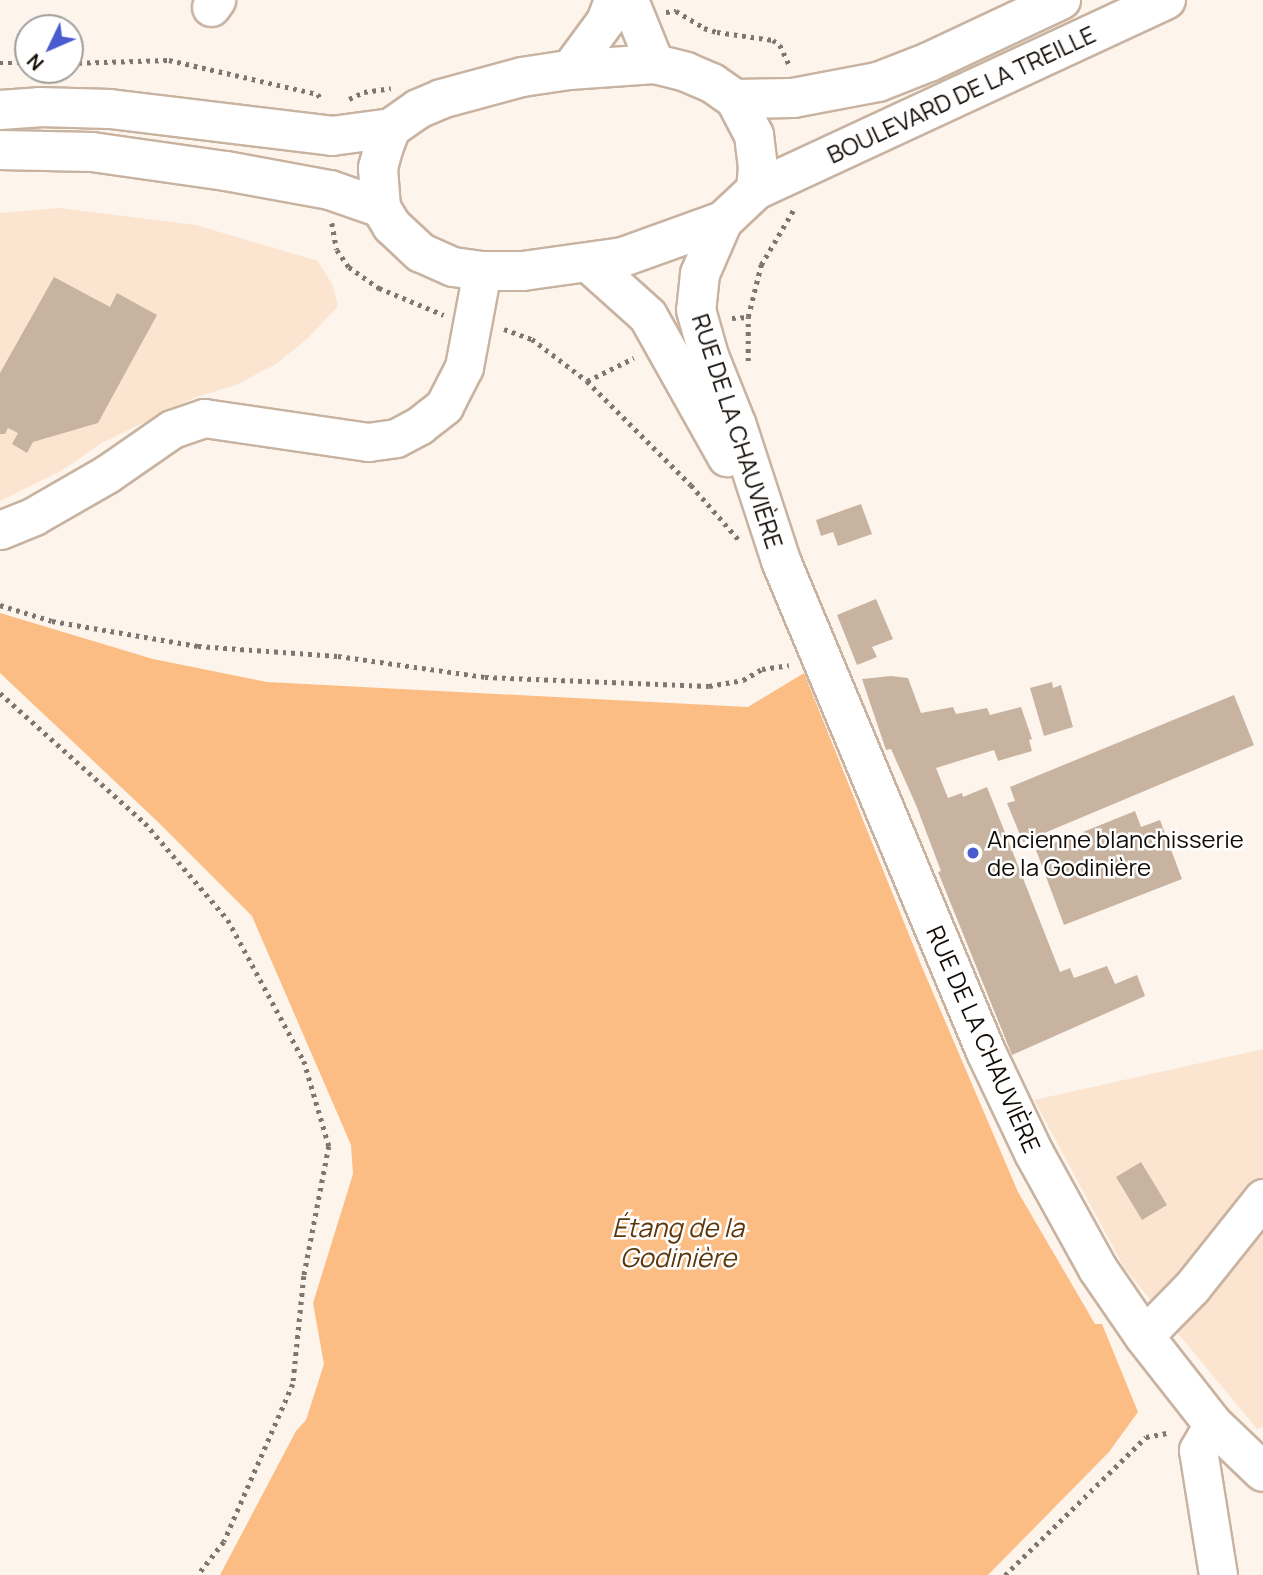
<!DOCTYPE html>
<html>
<head>
<meta charset="utf-8">
<style>
	body { margin:0 }
	#map { position:relative; width:1263px; height:1575px; overflow:hidden; background:#fdf4ec; font-family:Manrope,sans-serif }
	div>[style] { position:absolute }
	.built>* { inset:0; background:#fbe5d1 }
	.water>* { inset:0; background:#fcbd84 }
	.building>* { inset:0; background:#c8b3a1 }
	.path>* { height:4.5px; margin-top:-2.25px; transform-origin:0; background:repeating-linear-gradient(90deg,#7e766f 0 3.5px,transparent 0 8.5px) }
	.roads { filter:drop-shadow(2px 0 #c8b3a1) drop-shadow(-2px 0 #c8b3a1) drop-shadow(0 2px #c8b3a1) drop-shadow(0 -2px #c8b3a1) }
	.minor>* { height:37px; margin:-18.5px; padding:0 18.5px; transform-origin:18.5px; border-radius:18.5px; background:#fff }
	.major>* { height:38px; margin:-19px; padding:0 19px; transform-origin:19px; border-radius:19px; background:#fff }
	.dots>* { width:19px; height:19px; translate:-50% -50%; box-sizing:border-box; border:4px solid #fff; border-radius:50% }
	span { translate:-50% -50%; white-space:nowrap; text-align:center; line-height:1.15; -webkit-text-stroke:5px #fff; paint-order:stroke }
	.street-label { font-size:24px; color:#130c06 }
	.poi-label { font-size:24px; color:#130c06 }
	.left { translate:0 -50%; text-align:left }
	.water-label { font-size:26px; color:#5e3609; font-style:italic }
	.north { position:absolute; left:14px; top:14px; width:70px; height:70px; box-sizing:border-box; background:#fff; border:2px solid #a19e9b; border-radius:50%; rotate:226deg; font-size:19px; font-weight:700; line-height:28px; text-align:center; color:#130c06 }
	.north::after { content:''; display:block; margin:auto; width:24px; height:32px; background:#4a5acf; clip-path:polygon(50% 0,100% 100%,50% 72%,0 100%) }
</style>
</head>
<body>
<div id="map">
	<div class="built">
		<div style="clip-path:polygon(59px 208px,196px 225px,318px 261px,333px 286px,338px 306px,308px 338px,276px 364px,236px 385px,196px 397px,102px 443px,61px 471px,0 501px,0 213px)"></div>
		<div style="clip-path:polygon(1263px 1049px,1263px 1426px,1257px 1429px,1125px 1269px,1034px 1100px)"></div>
	</div>
	<div class="water">
		<div style="clip-path:polygon(0 613px,153px 659px,267px 682px,748px 707px,804px 673px,922px 967px,1018px 1192px,1095px 1324px,1102px 1324px,1138px 1412px,1109px 1452px,988px 1575px,220px 1575px,296px 1431px,306px 1420px,324px 1364px,313px 1303px,353px 1174px,351px 1145px,252px 916px,157px 821px,0 673px)"></div>
	</div>
	<div class="building">
		<div style="clip-path:polygon(54px 277px,110px 307px,117px 293px,157px 315px,98px 423px,33px 442px,27px 453px,12px 444px,18px 433px,8px 428px,5px 434px,0 434px,0 373px)"></div>
		<div style="clip-path:polygon(861px 504px,872px 534px,838px 546px,833px 532px,821px 536px,816px 520px)"></div>
		<div style="clip-path:polygon(876px 599px,893px 639px,872px 647px,877px 657px,857px 665px,837px 615px)"></div>
		<div style="clip-path:polygon(891px 676px,908px 678px,921px 713px,953px 707px,956px 714px,987px 708px,990px 715px,1021px 707px,1032px 739px,1029px 740px,1032px 751px,998px 761px,994px 750px,936px 768px,948px 798px,962px 793px,963px 797px,987px 787px,1060px 972px,1070px 968px,1074px 978px,1107px 966px,1115px 984px,1137px 975px,1145px 996px,1012px 1055px,938px 872px,941px 871px,916px 805px,891px 749px,886px 750px,862px 679px)"></div>
		<div style="clip-path:polygon(1052px 682px,1053px 688px,1061px 685px,1073px 727px,1044px 736px,1030px 688px)"></div>
		<div style="clip-path:polygon(1234px 695px,1254px 745px,1023px 842px,1007px 803px,1015px 801px,1010px 787px)"></div>
		<div style="clip-path:polygon(1135px 811px,1141px 827px,1160px 820px,1182px 879px,1064px 925px,1036px 850px,1074px 835px,1081px 850px,1088px 847px,1083px 832px)"></div>
		<div style="clip-path:polygon(1141px 1162px,1167px 1205px,1142px 1220px,1116px 1177px)"></div>
	</div>
	<div class="path">
		<div style="left:666px;top:12px;width:10px;rotate:-6deg"></div>
		<div style="left:676px;top:11px;width:33px;rotate:31deg"></div>
		<div style="left:704px;top:28px;width:14px;rotate:17deg"></div>
		<div style="left:717px;top:32px;width:57px;rotate:8.1deg"></div>
		<div style="left:773px;top:40px;width:9px;rotate:36deg"></div>
		<div style="left:780px;top:45px;width:23px;rotate:65deg"></div>
		<div style="left:0;top:63px;width:28px"></div>
		<div style="left:70px;top:63px;width:99px;rotate:-1.7deg"></div>
		<div style="left:169px;top:60px;width:153px;rotate:12.9deg"></div>
		<div style="left:318px;top:94px;width:8px;rotate:60deg"></div>
		<div style="left:349px;top:99px;width:17px;rotate:-25deg"></div>
		<div style="left:364px;top:92px;width:27px;rotate:-8deg"></div>
		<div style="left:332px;top:223px;width:27px;rotate:80deg"></div>
		<div style="left:337px;top:250px;width:21px;rotate:55deg"></div>
		<div style="left:349px;top:267px;width:37px;rotate:35deg"></div>
		<div style="left:379px;top:288px;width:70px;rotate:22.6deg"></div>
		<div style="left:732px;top:318px;width:16px;rotate:-4deg"></div>
		<div style="left:748px;top:317px;width:54px;rotate:-76deg"></div>
		<div style="left:761px;top:265px;width:65px;rotate:-59.5deg"></div>
		<div style="left:504px;top:329px;width:30px;rotate:20deg"></div>
		<div style="left:532px;top:339px;width:69px;rotate:37.4deg"></div>
		<div style="left:587px;top:381px;width:52px;rotate:-26.1deg"></div>
		<div style="left:748px;top:361px;width:44px;rotate:-90deg"></div>
		<div style="left:587px;top:381px;width:147px;rotate:45deg"></div>
		<div style="left:691px;top:485px;width:73px;rotate:48.9deg"></div>
		<div style="left:0;top:605px;width:54px;rotate:17.1deg"></div>
		<div style="left:52px;top:621px;width:148px;rotate:9.7deg"></div>
		<div style="left:198px;top:646px;width:140px;rotate:4.1deg"></div>
		<div style="left:338px;top:656px;width:148px;rotate:8.1deg"></div>
		<div style="left:485px;top:677px;width:224px;rotate:2.3deg"></div>
		<div style="left:709px;top:686px;width:35px;rotate:-10deg"></div>
		<div style="left:743px;top:680px;width:22px;rotate:-30deg"></div>
		<div style="left:762px;top:669px;width:27px;rotate:-8deg"></div>
		<div style="left:0;top:693px;width:195px;rotate:41.9deg"></div>
		<div style="left:145px;top:823px;width:128px;rotate:49.4deg"></div>
		<div style="left:228px;top:920px;width:160px;rotate:61.7deg"></div>
		<div style="left:304px;top:1061px;width:89px;rotate:73.6deg"></div>
		<div style="left:329px;top:1146px;width:132px;rotate:100.9deg"></div>
		<div style="left:304px;top:1276px;width:109px;rotate:95.8deg"></div>
		<div style="left:293px;top:1384px;width:172px;rotate:113.6deg"></div>
		<div style="left:224px;top:1542px;width:42px;rotate:128.2deg"></div>
		<div style="left:1005px;top:1575px;width:197px;rotate:-44.4deg"></div>
		<div style="left:1146px;top:1437px;width:25px;rotate:-11deg"></div>
	</div>
	<div class="roads">
		<div class="minor">
			<div style="left:629px;top:0;width:69px;rotate:67.9deg"></div>
			<div style="left:211px;top:7px;width:9px;rotate:-54deg"></div>
			<div style="left:569px;top:70px;width:61px;rotate:-53.7deg"></div>
			<div style="left:605px;top:21px;width:22px;rotate:-69deg"></div>
			<div style="left:0;top:530px;width:37px;rotate:-22deg"></div>
			<div style="left:34px;top:516px;width:84px;rotate:-29.9deg"></div>
			<div style="left:107px;top:474px;width:79px;rotate:-34.7deg"></div>
			<div style="left:172px;top:429px;width:34px;rotate:-19deg"></div>
			<div style="left:204px;top:418px;width:166px;rotate:8.3deg"></div>
			<div style="left:368px;top:442px;width:28px;rotate:-8deg"></div>
			<div style="left:396px;top:438px;width:27px;rotate:-28deg"></div>
			<div style="left:420px;top:425px;width:31px;rotate:-38deg"></div>
			<div style="left:444px;top:406px;width:44px;rotate:-62.9deg"></div>
			<div style="left:464px;top:367px;width:98px;rotate:-79.4deg"></div>
			<div style="left:1144px;top:1336px;width:69px;rotate:-45.6deg"></div>
			<div style="left:1192px;top:1287px;width:114px;rotate:-51.4deg"></div>
			<div style="left:1213px;top:1424px;width:30px;rotate:120deg"></div>
			<div style="left:1198px;top:1450px;width:127px;rotate:80.9deg"></div>
		</div>
		<div class="major">
			<div style="left:655px;top:64px;width:32px;rotate:14deg"></div>
			<div style="left:686px;top:72px;width:28px;rotate:23deg"></div>
			<div style="left:712px;top:83px;width:28px;rotate:35deg"></div>
			<div style="left:735px;top:99px;width:41px;rotate:62.2deg"></div>
			<div style="left:754px;top:135px;width:32px;rotate:83deg"></div>
			<div style="left:758px;top:167px;width:23px;rotate:95deg"></div>
			<div style="left:756px;top:190px;width:45px;rotate:136.8deg"></div>
			<div style="left:723px;top:221px;width:106px;rotate:160.2deg"></div>
			<div style="left:623px;top:257px;width:101px;rotate:172deg"></div>
			<div style="left:523px;top:271px;width:41px;rotate:180deg"></div>
			<div style="left:482px;top:271px;width:29px;rotate:-172deg"></div>
			<div style="left:453px;top:267px;width:35px;rotate:-156deg"></div>
			<div style="left:421px;top:253px;width:40px;rotate:-137deg"></div>
			<div style="left:392px;top:226px;width:21px;rotate:-121deg"></div>
			<div style="left:381px;top:208px;width:40px;rotate:-94.3deg"></div>
			<div style="left:378px;top:168px;width:20px;rotate:-75deg"></div>
			<div style="left:383px;top:149px;width:22px;rotate:-69deg"></div>
			<div style="left:391px;top:128px;width:33px;rotate:-35deg"></div>
			<div style="left:418px;top:109px;width:25px;rotate:-23deg"></div>
			<div style="left:441px;top:99px;width:84px;rotate:-15.2deg"></div>
			<div style="left:522px;top:77px;width:48px;rotate:-8.5deg"></div>
			<div style="left:569px;top:70px;width:86px;rotate:-4deg"></div>
			<div style="left:735px;top:99px;width:58px;rotate:-1deg"></div>
			<div style="left:793px;top:98px;width:86px;rotate:-10.7deg"></div>
			<div style="left:878px;top:82px;width:55px;rotate:-21.4deg"></div>
			<div style="left:929px;top:62px;width:146px;rotate:-25.2deg"></div>
			<div style="left:0;top:110px;width:39px;rotate:-4deg"></div>
			<div style="left:39px;top:107px;width:71px;rotate:1.6deg"></div>
			<div style="left:110px;top:109px;width:224px;rotate:6.9deg"></div>
			<div style="left:332px;top:136px;width:60px;rotate:-7.7deg"></div>
			<div style="left:0;top:150px;width:92px;rotate:1.2deg"></div>
			<div style="left:92px;top:152px;width:135px;rotate:8.1deg"></div>
			<div style="left:226px;top:171px;width:106px;rotate:10.4deg"></div>
			<div style="left:330px;top:190px;width:54px;rotate:19.4deg"></div>
			<div style="left:756px;top:190px;width:452px;rotate:-24.9deg"></div>
			<div style="left:723px;top:221px;width:58px;rotate:113.5deg"></div>
			<div style="left:700px;top:274px;width:36px;rotate:96deg"></div>
			<div style="left:696px;top:310px;width:48px;rotate:74.2deg"></div>
			<div style="left:709px;top:356px;width:75px;rotate:68.2deg"></div>
			<div style="left:737px;top:426px;width:142px;rotate:71.9deg"></div>
			<div style="left:781px;top:561px;width:532px;rotate:67.34deg"></div>
			<div style="left:986px;top:1052px;width:112px;rotate:64.6deg"></div>
			<div style="left:1034px;top:1153px;width:132px;rotate:61.1deg"></div>
			<div style="left:1098px;top:1269px;width:81px;rotate:55.5deg"></div>
			<div style="left:1144px;top:1336px;width:112px;rotate:51.9deg"></div>
			<div style="left:1213px;top:1424px;width:69px;rotate:43.8deg"></div>
			<div style="left:589px;top:263px;width:79px;rotate:41.9deg"></div>
			<div style="left:648px;top:316px;width:162px;rotate:60.7deg"></div>
		</div>
	</div>
	<div class="dots">
		<div style="left:973px;top:853px;background:#4a5acf"></div>
	</div>
	<div class="street-label">
		<span style="left:961px;top:94px;rotate:-25deg">BOULEVARD DE LA TREILLE</span>
		<span style="left:738px;top:431px;rotate:72deg">RUE DE LA CHAUVIÈRE</span>
		<span style="left:984px;top:1039px;rotate:66deg">RUE DE LA CHAUVIÈRE</span>
	</div>
	<div class="poi-label">
		<span class="left" style="left:987px;top:853px">Ancienne blanchisserie<br>de la Godinière</span>
	</div>
	<div class="water-label">
		<span style="left:678px;top:1243px">Étang de la<br>Godinière</span>
	</div>
	<div class="north">N</div>
</div>
</body>
</html>
